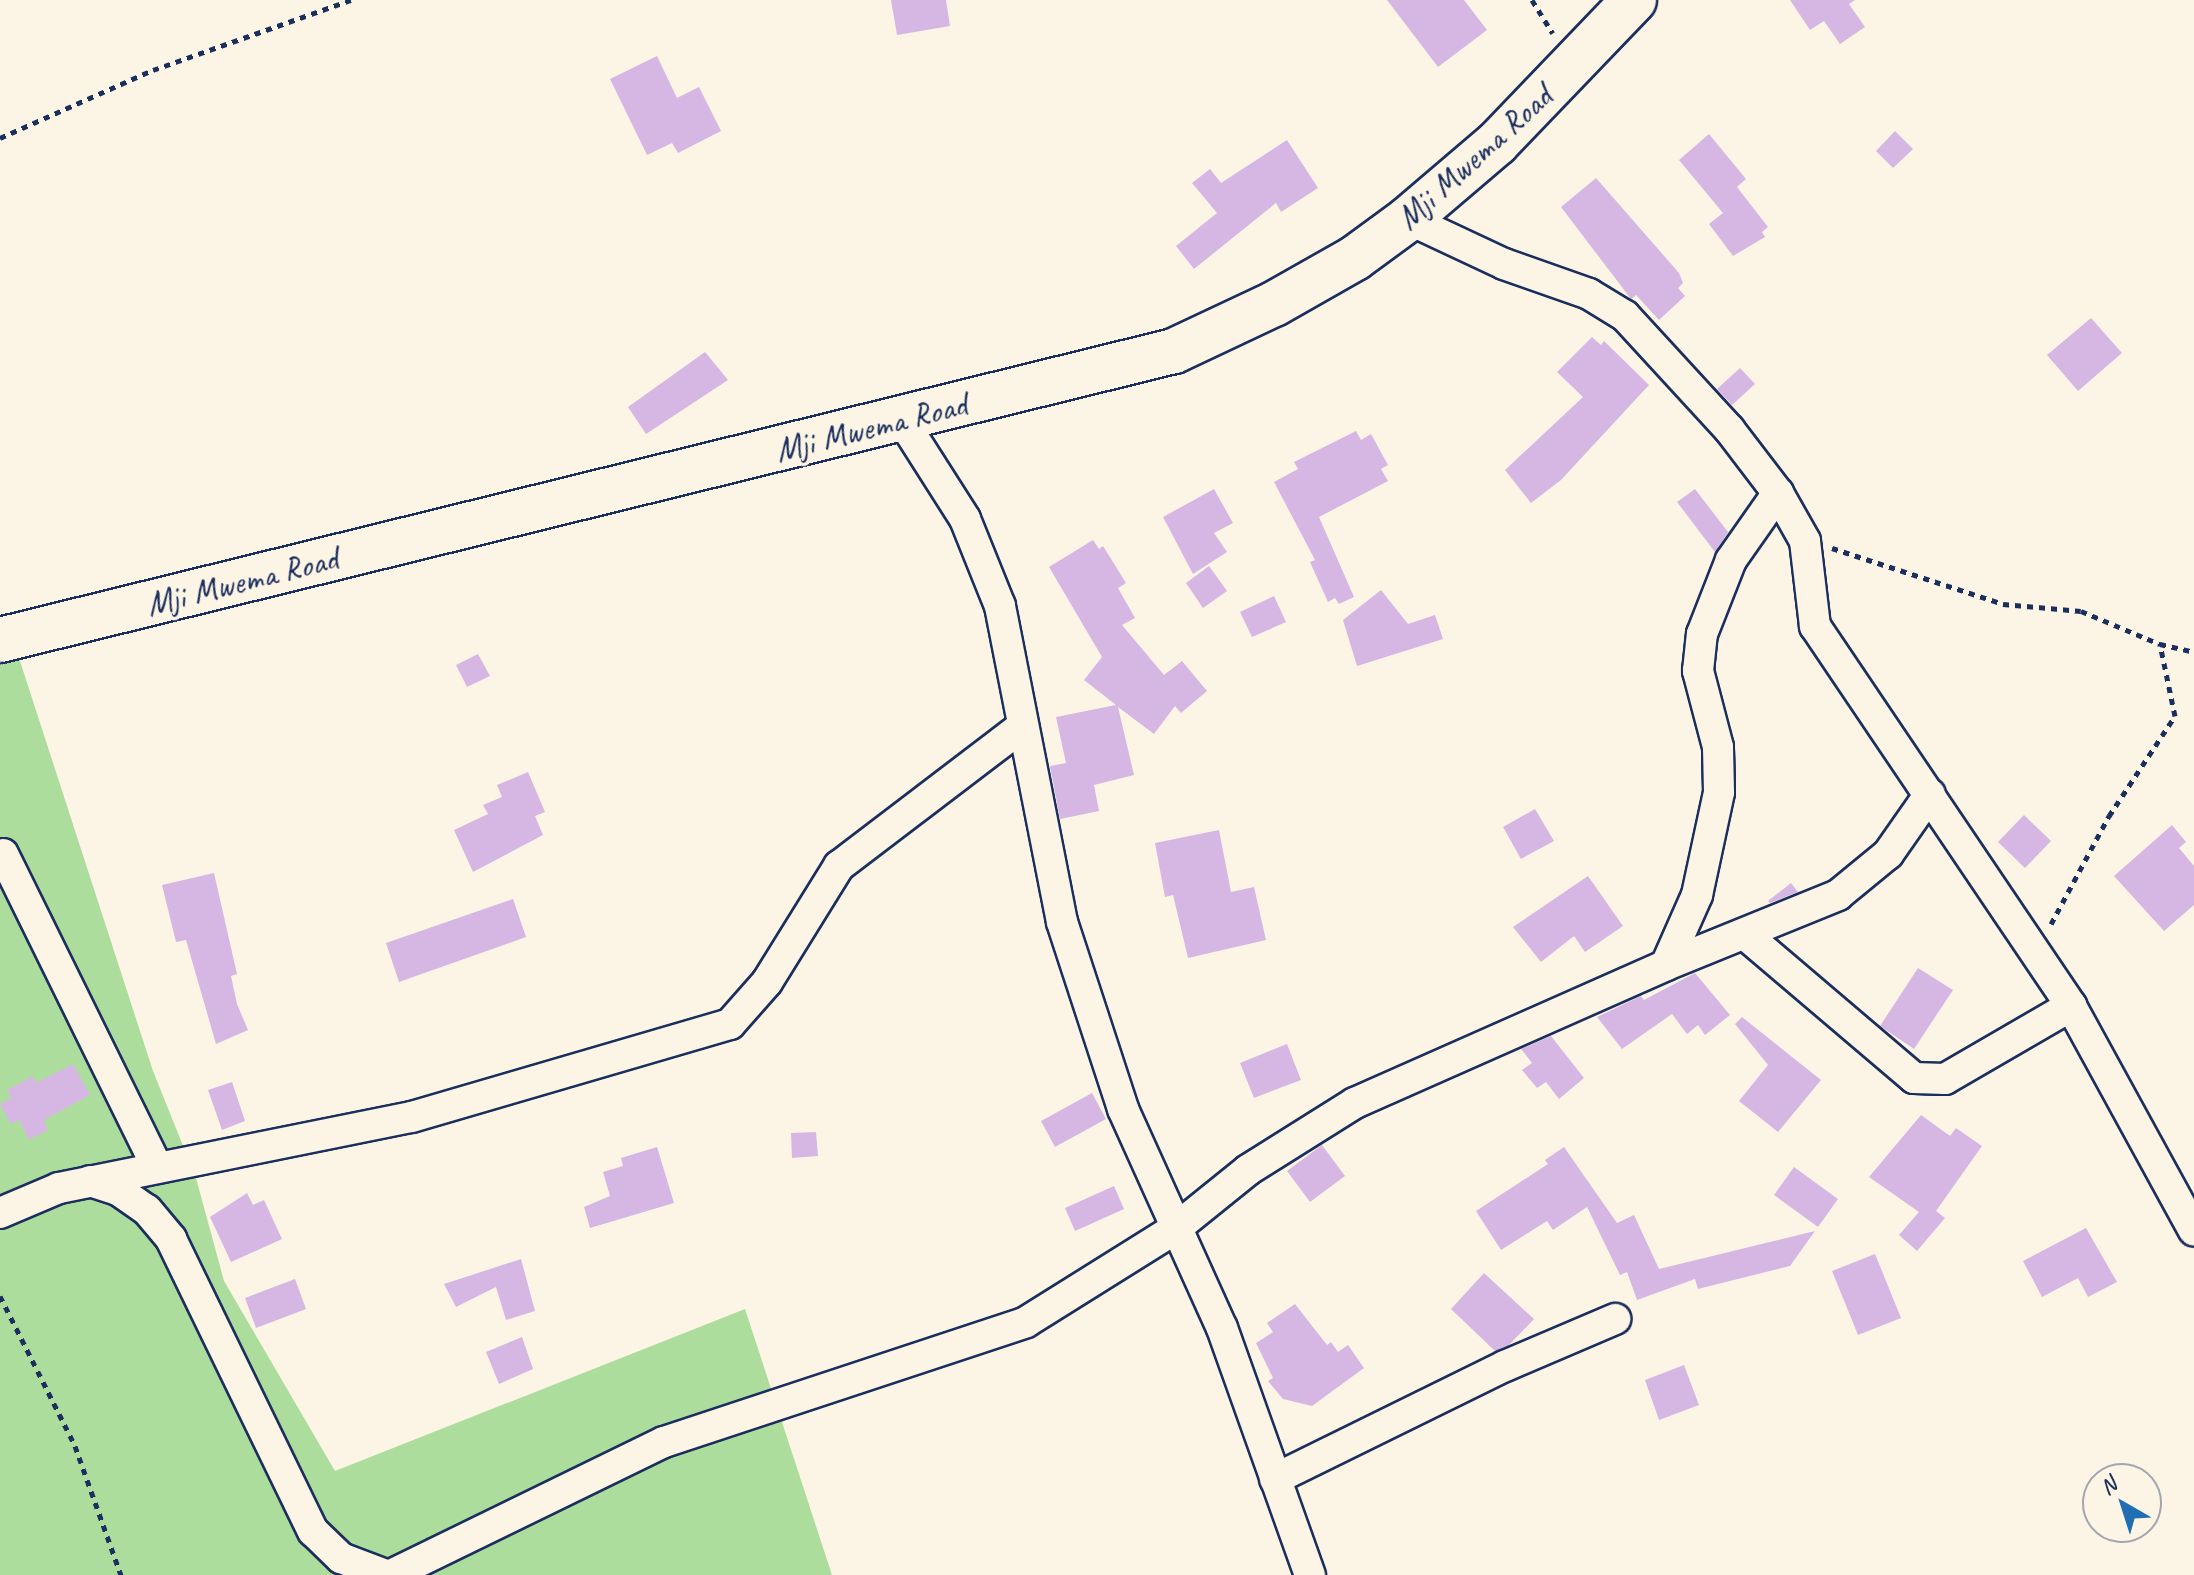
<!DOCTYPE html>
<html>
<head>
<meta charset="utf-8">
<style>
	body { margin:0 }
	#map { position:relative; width:2194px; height:1575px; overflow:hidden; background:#fcf5e5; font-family:Caveat,sans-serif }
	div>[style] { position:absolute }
	.green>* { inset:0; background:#addd9d }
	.building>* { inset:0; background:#d6b7e3 }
	.path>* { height:5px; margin-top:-2.5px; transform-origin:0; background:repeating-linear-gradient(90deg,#1b2f5e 0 6px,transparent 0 12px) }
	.roads { filter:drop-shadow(2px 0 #1b2f5e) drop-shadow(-2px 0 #1b2f5e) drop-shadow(0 2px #1b2f5e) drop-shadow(0 -2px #1b2f5e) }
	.street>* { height:30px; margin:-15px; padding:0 15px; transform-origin:15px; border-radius:15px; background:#fcf5e5 }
	.secondary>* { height:44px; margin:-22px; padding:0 22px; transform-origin:22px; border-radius:22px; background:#fcf5e5 }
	span { translate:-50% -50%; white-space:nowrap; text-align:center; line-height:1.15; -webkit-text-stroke:7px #fcf5e5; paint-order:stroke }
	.street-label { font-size:34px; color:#1b2f5e }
	.north { position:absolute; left:2082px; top:1463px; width:80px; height:80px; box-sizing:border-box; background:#fcf5e5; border:2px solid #a2a6af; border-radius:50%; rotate:321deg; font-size:22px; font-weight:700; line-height:32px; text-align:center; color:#1b2f5e }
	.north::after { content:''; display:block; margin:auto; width:28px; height:36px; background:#1f6fb2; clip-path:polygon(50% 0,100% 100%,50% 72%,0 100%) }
</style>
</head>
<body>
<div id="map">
	<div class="green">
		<div style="clip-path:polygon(19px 658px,153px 1071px,196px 1178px,224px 1281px,335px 1471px,745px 1309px,832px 1575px,0 1575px,0 663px)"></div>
	</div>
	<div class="building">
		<div style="clip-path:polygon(891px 0,946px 0,950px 26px,897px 35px)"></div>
		<div style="clip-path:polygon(1387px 0,1464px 0,1487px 30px,1438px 67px)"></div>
		<div style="clip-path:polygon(1790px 0,1855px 0,1849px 4px,1865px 27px,1840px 44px,1824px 21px,1810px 30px)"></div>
		<div style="clip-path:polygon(657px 56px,677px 98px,699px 87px,721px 131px,678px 153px,672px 143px,647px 155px,610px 79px)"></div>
		<div style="clip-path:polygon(1895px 131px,1913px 149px,1893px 168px,1876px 151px)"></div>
		<div style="clip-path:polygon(1709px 134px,1746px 179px,1737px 187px,1768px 227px,1762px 232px,1765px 237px,1733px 256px,1709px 224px,1723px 213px,1679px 160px)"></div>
		<div style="clip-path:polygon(1287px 140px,1318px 188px,1281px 212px,1276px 203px,1194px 269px,1176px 246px,1217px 213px,1192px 183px,1210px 169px,1221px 183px)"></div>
		<div style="clip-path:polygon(1596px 178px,1679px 273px,1683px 283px,1678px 288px,1685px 296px,1659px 320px,1636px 295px,1631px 299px,1561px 207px)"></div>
		<div style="clip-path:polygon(2091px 318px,2122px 353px,2078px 391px,2047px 355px)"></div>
		<div style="clip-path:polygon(1592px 337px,1601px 345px,1604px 341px,1649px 385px,1561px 480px,1531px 503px,1505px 470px,1583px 397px,1557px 372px)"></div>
		<div style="clip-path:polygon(705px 352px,728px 380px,646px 434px,628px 407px)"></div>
		<div style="clip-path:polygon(1740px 368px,1755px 384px,1732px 405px,1717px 389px)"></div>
		<div style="clip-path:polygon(1356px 431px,1361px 440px,1371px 434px,1388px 465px,1381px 469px,1388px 481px,1319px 517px,1354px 597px,1339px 604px,1335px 598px,1328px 602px,1310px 562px,1315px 560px,1274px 482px,1298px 469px,1294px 462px)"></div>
		<div style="clip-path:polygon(1214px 489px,1233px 523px,1214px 533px,1227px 552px,1193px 574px,1163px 517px)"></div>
		<div style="clip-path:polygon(1695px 489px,1728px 532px,1715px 552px,1677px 502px)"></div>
		<div style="clip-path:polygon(1093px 540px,1099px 549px,1103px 546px,1126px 583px,1118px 588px,1135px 618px,1122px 625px,1164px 675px,1182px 661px,1207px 691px,1181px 713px,1175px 706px,1154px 734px,1118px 707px,1134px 775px,1094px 785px,1099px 811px,1060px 819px,1050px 766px,1066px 763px,1056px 717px,1116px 705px,1084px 680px,1102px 657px,1049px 567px)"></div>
		<div style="clip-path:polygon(1209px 566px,1227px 591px,1203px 608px,1186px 583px)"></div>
		<div style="clip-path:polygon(1381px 590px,1408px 624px,1435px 615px,1443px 639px,1357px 666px,1343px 620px)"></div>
		<div style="clip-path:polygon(1274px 596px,1286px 622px,1252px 637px,1240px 612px)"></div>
		<div style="clip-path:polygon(478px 654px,490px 676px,467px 687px,456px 665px)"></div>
		<div style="clip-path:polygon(528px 772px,545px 812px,535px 816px,543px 835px,473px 872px,454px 830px,488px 814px,483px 805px,502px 797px,497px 785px)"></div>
		<div style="clip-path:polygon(1535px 809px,1554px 841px,1521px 859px,1503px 827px)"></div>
		<div style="clip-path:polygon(2024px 815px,2051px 841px,2025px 868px,1998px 842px)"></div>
		<div style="clip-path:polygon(2172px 825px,2186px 842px,2179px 848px,2194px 866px,2194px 905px,2164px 931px,2114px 876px)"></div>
		<div style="clip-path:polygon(1219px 830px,1231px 892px,1254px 887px,1266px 940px,1188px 958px,1173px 895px,1165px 897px,1155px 843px)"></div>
		<div style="clip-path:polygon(214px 873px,237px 974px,231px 976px,237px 1004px,248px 1030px,216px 1044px,186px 940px,176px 942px,162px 885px)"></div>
		<div style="clip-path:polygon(1588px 876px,1623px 926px,1585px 952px,1574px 936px,1541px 962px,1513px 927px)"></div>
		<div style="clip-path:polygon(1791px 883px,1798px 892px,1770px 903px,1768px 901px)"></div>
		<div style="clip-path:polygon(513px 899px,526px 937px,399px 982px,386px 943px)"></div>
		<div style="clip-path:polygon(1918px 968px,1953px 990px,1914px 1049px,1880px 1026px)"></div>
		<div style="clip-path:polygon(1695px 973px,1730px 1015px,1705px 1035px,1698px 1025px,1687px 1034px,1672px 1014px,1622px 1049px,1597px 1017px,1641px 996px,1644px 1000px)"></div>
		<div style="clip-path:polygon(1742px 1017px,1821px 1080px,1778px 1132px,1739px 1101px,1768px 1065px,1735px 1024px)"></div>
		<div style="clip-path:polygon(1551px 1036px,1584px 1078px,1559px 1099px,1546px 1082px,1537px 1088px,1522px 1070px,1532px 1063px,1521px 1049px)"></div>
		<div style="clip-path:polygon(1287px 1044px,1301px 1080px,1254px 1098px,1240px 1063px)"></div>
		<div style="clip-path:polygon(73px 1064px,90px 1095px,44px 1120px,48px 1130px,29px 1140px,19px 1120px,11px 1124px,0 1104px,12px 1098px,7px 1090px,33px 1076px,36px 1083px)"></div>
		<div style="clip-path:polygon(232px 1082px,245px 1121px,222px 1130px,208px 1090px)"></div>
		<div style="clip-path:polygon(1092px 1093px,1106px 1119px,1055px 1147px,1041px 1121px)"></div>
		<div style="clip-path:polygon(1921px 1115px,1950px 1136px,1956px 1128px,1982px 1146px,1936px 1211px,1945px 1218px,1917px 1251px,1899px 1235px,1919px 1212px,1869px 1177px)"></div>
		<div style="clip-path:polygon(816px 1132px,818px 1156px,792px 1158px,791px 1133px)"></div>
		<div style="clip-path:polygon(1322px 1145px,1345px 1176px,1310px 1202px,1287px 1171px)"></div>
		<div style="clip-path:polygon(657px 1147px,674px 1203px,590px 1228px,584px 1207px,610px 1196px,603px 1172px,623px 1166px,621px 1158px)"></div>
		<div style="clip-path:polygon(1564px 1147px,1617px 1223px,1634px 1215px,1659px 1269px,1815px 1231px,1790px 1266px,1698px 1289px,1695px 1279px,1637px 1300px,1627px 1272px,1620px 1275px,1587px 1207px,1553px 1230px,1547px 1221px,1501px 1250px,1476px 1211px,1548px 1164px,1545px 1160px)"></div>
		<div style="clip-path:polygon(1794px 1167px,1838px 1199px,1818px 1227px,1774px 1195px)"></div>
		<div style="clip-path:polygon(1114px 1186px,1124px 1209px,1075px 1231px,1065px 1208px)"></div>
		<div style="clip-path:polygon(247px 1193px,253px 1205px,264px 1200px,282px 1239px,231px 1262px,210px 1217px)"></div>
		<div style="clip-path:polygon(2086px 1228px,2117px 1282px,2088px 1297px,2078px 1278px,2042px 1297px,2023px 1261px)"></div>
		<div style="clip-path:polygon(1875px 1254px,1901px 1318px,1858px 1335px,1832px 1271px)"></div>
		<div style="clip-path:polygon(521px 1259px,535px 1311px,506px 1320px,496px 1287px,456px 1307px,444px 1284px)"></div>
		<div style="clip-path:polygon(1484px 1273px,1534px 1319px,1509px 1345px,1495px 1351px,1451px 1309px)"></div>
		<div style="clip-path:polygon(295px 1279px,306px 1309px,256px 1328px,245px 1298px)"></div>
		<div style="clip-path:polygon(1295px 1304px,1327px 1345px,1331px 1342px,1338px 1352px,1348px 1345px,1364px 1368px,1312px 1406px,1283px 1399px,1268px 1381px,1273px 1378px,1256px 1343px,1273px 1332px,1267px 1323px)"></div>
		<div style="clip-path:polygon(522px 1337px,533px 1369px,499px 1384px,486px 1352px)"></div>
		<div style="clip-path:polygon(1684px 1365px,1699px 1405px,1659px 1420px,1645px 1380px)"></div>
	</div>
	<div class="path">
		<div style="left:1532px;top:0;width:39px;rotate:58deg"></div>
		<div style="left:0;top:138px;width:167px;rotate:-24deg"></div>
		<div style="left:153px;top:70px;width:210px;rotate:-19.5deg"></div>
		<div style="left:1832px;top:548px;width:180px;rotate:18.1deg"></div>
		<div style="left:2003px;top:604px;width:78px;rotate:5.1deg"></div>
		<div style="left:2081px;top:611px;width:86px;rotate:22.7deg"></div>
		<div style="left:2160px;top:644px;width:35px;rotate:13deg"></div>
		<div style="left:2051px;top:924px;width:123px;rotate:-61.8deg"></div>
		<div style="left:2109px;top:816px;width:120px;rotate:-56.6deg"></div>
		<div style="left:2175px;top:716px;width:74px;rotate:-101.8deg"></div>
		<div style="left:0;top:1296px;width:168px;rotate:63.4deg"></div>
		<div style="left:75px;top:1446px;width:137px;rotate:70.4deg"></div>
	</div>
	<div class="roads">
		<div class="street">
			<div style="left:1408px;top:219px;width:106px;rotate:25.1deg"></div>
			<div style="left:1504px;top:264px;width:90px;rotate:19.4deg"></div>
			<div style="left:1589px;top:294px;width:42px;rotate:31.4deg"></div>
			<div style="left:1625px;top:316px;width:154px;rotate:47.4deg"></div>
			<div style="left:1729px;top:429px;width:81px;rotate:52.6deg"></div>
			<div style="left:1778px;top:493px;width:55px;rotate:60.6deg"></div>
			<div style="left:1805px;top:541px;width:86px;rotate:83.3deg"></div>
			<div style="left:1815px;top:626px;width:458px;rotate:56deg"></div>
			<div style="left:2071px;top:1006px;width:256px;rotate:61.3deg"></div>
			<div style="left:902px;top:420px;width:117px;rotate:57.5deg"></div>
			<div style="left:965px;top:519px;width:94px;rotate:68.1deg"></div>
			<div style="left:1000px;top:606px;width:322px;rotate:78.9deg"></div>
			<div style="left:1062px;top:922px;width:197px;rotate:71.9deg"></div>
			<div style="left:1123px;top:1109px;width:240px;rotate:65.7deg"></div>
			<div style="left:1222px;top:1328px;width:262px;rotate:70.4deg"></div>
			<div style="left:3px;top:854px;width:349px;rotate:63.8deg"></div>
			<div style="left:1747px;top:936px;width:219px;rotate:40.4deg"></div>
			<div style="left:1914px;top:1078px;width:31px;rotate:2deg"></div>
			<div style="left:1945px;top:1079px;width:146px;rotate:-30.1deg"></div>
			<div style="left:1666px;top:965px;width:77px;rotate:-66.1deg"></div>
			<div style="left:1697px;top:895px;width:105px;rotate:-77.9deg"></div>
			<div style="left:1719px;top:792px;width:45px;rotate:-91.3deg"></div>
			<div style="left:1718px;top:747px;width:79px;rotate:-104.7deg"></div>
			<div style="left:1698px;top:671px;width:37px;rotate:-84deg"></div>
			<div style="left:1702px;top:634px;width:79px;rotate:-68.6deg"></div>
			<div style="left:1731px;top:560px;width:82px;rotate:-55deg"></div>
			<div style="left:90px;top:1181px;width:29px;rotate:18deg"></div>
			<div style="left:118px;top:1190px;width:35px;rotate:35deg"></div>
			<div style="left:147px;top:1210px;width:38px;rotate:50deg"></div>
			<div style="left:171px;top:1239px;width:325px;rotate:64.1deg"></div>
			<div style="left:313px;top:1531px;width:39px;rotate:44deg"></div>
			<div style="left:341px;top:1558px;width:48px;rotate:20.7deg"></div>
			<div style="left:0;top:1213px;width:64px;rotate:-23deg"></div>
			<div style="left:59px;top:1188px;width:360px;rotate:-11.4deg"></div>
			<div style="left:412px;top:1117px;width:331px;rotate:-16.3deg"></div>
			<div style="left:730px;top:1024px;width:56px;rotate:-48.6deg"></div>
			<div style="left:767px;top:982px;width:137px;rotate:-58.2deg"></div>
			<div style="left:839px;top:866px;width:228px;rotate:-37.3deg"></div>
			<div style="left:1275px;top:1479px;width:256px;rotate:-26.2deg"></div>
			<div style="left:1505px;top:1366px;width:120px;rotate:-23.1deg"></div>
			<div style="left:391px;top:1575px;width:304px;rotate:-26deg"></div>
			<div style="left:664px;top:1442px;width:381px;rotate:-18.3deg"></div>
			<div style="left:1026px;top:1322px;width:176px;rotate:-32deg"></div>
			<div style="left:1175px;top:1229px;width:94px;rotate:-38.9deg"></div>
			<div style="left:1248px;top:1170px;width:126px;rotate:-32.1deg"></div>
			<div style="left:1355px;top:1103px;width:340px;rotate:-23.9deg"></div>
			<div style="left:1666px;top:965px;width:186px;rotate:-22.1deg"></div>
			<div style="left:1838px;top:895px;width:65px;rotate:-39.4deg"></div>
			<div style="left:1888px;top:854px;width:73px;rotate:-55deg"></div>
		</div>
		<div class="secondary">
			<div style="left:0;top:640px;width:1209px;rotate:-13.83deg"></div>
			<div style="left:1174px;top:351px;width:110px;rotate:-25.2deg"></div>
			<div style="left:1274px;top:304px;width:93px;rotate:-29.6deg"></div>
			<div style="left:1355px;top:258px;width:66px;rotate:-36.3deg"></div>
			<div style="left:1408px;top:219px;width:117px;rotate:-40.5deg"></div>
			<div style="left:1497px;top:143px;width:198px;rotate:-46.2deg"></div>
		</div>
	</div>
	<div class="street-label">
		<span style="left:1474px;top:157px;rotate:-42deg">Mji Mwema Road</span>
		<span style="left:871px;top:427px;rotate:-14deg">Mji Mwema Road</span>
		<span style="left:242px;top:581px;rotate:-14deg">Mji Mwema Road</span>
	</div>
	<div class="north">N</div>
</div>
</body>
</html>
